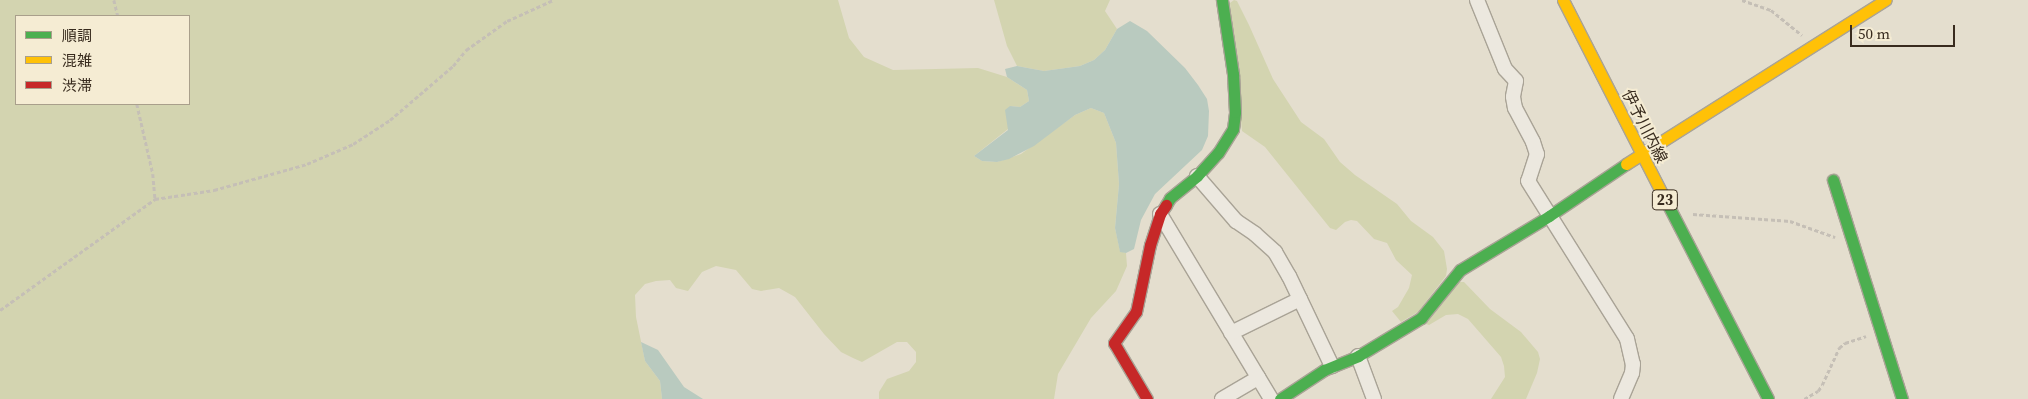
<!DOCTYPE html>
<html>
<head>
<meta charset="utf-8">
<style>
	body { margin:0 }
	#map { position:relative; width:2028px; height:399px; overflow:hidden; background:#e4dece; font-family:"Source Serif 4","Noto Sans JP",serif }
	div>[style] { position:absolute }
	.green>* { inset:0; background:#d3d4b0 }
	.water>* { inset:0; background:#b9cabf }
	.path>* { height:2.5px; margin-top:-1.25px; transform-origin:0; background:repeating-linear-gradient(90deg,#c5bfb6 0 4px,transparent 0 6.5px) }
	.roads { filter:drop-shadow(1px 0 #a9a396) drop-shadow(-1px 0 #a9a396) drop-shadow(0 1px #a9a396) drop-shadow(0 -1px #a9a396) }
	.street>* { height:14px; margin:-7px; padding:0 7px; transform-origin:7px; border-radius:7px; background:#ece8df }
	.fast>* { height:11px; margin:-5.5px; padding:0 5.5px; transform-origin:5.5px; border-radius:5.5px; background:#4caf50 }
	.slow>* { height:11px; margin:-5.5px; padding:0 5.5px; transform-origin:5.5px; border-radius:5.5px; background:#ffc107 }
	.jam>* { height:11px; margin:-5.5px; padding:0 5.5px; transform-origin:5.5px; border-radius:5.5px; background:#c62828 }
	span { translate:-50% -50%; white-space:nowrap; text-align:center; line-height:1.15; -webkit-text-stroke:4px #f5ecd3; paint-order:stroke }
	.shield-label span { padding:1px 4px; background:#f5ecd3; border:1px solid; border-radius:4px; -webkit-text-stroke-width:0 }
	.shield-label { font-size:15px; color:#382b1e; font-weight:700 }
	.street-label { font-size:16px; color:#382b1e }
	.legend { position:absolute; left:15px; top:15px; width:175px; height:90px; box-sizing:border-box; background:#f5ecd3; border:1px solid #a99f8b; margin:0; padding:6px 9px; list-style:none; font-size:15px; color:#382b1e }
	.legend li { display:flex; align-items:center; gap:10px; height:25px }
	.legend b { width:25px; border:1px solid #a99f8b }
	.scale { position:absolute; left:1850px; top:25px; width:105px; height:22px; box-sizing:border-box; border:2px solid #382b1e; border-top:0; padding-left:6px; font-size:15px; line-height:18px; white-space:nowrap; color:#382b1e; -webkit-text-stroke:4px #f5ecd3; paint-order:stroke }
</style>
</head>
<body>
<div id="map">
	<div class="green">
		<div style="clip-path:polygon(evenodd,0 0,838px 0,849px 38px,864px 57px,893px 70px,978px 68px,1007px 77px,1027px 90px,1029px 101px,1020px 107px,1010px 106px,1008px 129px,974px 156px,982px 161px,997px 162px,1021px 154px,1075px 115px,1091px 108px,1104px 113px,1116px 143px,1119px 184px,1115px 228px,1120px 251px,1126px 253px,1127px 266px,1116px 291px,1091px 318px,1058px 374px,1054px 399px,879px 399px,879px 392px,887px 379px,909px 371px,916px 362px,916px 352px,907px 342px,897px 342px,862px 362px,853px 358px,841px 352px,824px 334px,795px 297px,779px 288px,761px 291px,752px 289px,736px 270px,716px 266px,702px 272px,688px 291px,676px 288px,670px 280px,656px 281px,645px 284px,635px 295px,636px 317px,645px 361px,660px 381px,662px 399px,0 399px,0 0,16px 16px,189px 16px,189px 104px,16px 104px,16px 16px)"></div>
		<div style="clip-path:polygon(994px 0,1110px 0,1105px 11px,1117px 29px,1105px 50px,1094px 60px,1080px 66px,1044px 71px,1017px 66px,1007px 46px)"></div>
		<div style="clip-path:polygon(1234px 0,1237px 1px,1249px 25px,1273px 79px,1301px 122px,1324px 139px,1340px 162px,1355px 175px,1397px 204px,1411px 221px,1433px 237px,1444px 251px,1447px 269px,1446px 276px,1418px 312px,1401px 322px,1392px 311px,1398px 307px,1409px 288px,1412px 275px,1396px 260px,1387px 243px,1374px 239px,1357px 221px,1351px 220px,1345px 222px,1336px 230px,1330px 228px,1265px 147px,1242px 131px,1230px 3px)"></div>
		<div style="clip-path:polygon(1459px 282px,1464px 282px,1490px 309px,1521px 332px,1538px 352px,1540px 359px,1537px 373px,1526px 399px,1491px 399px,1505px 377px,1504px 366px,1501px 357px,1468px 319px,1458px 314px,1446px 315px,1429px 325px,1426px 324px)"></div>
	</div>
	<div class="water">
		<div style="clip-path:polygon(1130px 21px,1147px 31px,1185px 68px,1198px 85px,1207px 99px,1209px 111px,1208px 136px,1202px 150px,1155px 194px,1141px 220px,1134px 249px,1126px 253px,1120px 252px,1115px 228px,1119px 184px,1116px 143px,1104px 113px,1091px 108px,1075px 115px,1034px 146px,1009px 159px,997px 162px,982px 161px,974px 156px,1008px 130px,1005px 110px,1010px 106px,1020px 107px,1029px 101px,1027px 90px,1007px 77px,1005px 69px,1017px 66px,1044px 71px,1080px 66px,1094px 60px,1105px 50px,1117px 29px)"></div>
		<div style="clip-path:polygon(641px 342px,658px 350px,684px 387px,703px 399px,662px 399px,660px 381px,645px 361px)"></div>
	</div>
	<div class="path">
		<div style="left:114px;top:0;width:16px;rotate:76deg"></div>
		<div style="left:1742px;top:0;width:31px;rotate:19deg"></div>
		<div style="left:1771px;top:10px;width:40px;rotate:39deg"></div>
		<div style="left:137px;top:104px;width:72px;rotate:77.1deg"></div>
		<div style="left:153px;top:174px;width:25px;rotate:85deg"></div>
		<div style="left:1693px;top:214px;width:97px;rotate:4.1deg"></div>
		<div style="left:1790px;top:221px;width:48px;rotate:19.6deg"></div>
		<div style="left:0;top:310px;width:191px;rotate:-35.6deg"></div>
		<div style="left:155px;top:199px;width:60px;rotate:-8.7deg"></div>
		<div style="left:214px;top:190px;width:97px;rotate:-15.6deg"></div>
		<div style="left:307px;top:164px;width:50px;rotate:-23.5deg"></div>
		<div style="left:353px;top:144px;width:44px;rotate:-33deg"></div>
		<div style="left:390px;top:120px;width:83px;rotate:-40.6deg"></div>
		<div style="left:453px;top:66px;width:21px;rotate:-51deg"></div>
		<div style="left:466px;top:50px;width:50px;rotate:-35.3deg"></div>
		<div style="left:507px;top:21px;width:51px;rotate:-24.5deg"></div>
		<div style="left:1804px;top:399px;width:16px;rotate:-30deg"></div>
		<div style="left:1818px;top:391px;width:7px;rotate:-56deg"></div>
		<div style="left:1822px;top:385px;width:41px;rotate:-65.3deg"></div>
		<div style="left:1839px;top:348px;width:8px;rotate:-40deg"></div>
		<div style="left:1845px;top:343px;width:22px;rotate:-18deg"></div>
	</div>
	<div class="roads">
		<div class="street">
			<div style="left:1477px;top:0;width:74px;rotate:67.9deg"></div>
			<div style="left:1505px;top:69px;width:16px;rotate:47deg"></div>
			<div style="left:1516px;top:81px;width:16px;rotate:101deg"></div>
			<div style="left:1513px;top:97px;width:11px;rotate:80deg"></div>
			<div style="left:1515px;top:108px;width:38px;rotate:62deg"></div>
			<div style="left:1533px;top:142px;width:13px;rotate:72deg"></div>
			<div style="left:1537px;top:154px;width:28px;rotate:108deg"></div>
			<div style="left:1528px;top:181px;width:186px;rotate:57.9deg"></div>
			<div style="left:1627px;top:339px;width:26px;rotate:77deg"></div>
			<div style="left:1633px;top:364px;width:9px;rotate:96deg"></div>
			<div style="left:1632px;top:373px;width:28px;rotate:113deg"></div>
			<div style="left:1197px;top:176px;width:60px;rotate:49.1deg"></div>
			<div style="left:1236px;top:221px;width:23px;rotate:34deg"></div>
			<div style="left:1255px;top:234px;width:27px;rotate:42deg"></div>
			<div style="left:1275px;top:252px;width:28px;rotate:60deg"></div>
			<div style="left:1289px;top:276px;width:100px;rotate:64.5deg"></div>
			<div style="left:1160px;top:214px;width:216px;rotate:59deg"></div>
			<div style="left:1231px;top:333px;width:77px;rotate:-26.2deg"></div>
			<div style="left:1358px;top:356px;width:46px;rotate:69.6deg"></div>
			<div style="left:1222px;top:399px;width:42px;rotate:-30.3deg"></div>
		</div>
		<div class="fast">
			<div style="left:1833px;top:180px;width:230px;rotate:72.5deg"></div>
			<div style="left:1667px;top:203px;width:220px;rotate:62.7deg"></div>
			<div style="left:1166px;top:205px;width:8px;rotate:-60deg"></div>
			<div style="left:1170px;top:198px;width:35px;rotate:-39deg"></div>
			<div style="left:1197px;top:176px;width:31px;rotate:-48deg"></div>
			<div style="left:1218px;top:153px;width:28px;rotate:-58deg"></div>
			<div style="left:1233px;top:129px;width:17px;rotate:-83deg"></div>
			<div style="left:1235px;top:112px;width:38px;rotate:-93deg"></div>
			<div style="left:1233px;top:74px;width:75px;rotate:-98.5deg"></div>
			<div style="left:1280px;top:399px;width:53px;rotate:-33.4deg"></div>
			<div style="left:1324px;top:370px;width:37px;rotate:-22deg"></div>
			<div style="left:1358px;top:356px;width:74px;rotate:-31.1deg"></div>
			<div style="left:1421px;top:318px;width:62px;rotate:-50.9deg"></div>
			<div style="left:1460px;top:270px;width:104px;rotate:-31.2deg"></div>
			<div style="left:1549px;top:216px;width:93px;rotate:-34deg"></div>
		</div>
		<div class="slow">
			<div style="left:1563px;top:0;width:228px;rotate:62.9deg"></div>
			<div style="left:1626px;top:164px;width:307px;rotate:-32.3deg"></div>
		</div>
		<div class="jam">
			<div style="left:1147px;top:399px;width:65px;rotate:-120.5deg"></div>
			<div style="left:1114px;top:343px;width:38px;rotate:-55deg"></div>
			<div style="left:1136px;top:312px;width:68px;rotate:-78.2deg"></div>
			<div style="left:1150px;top:245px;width:33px;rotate:-72deg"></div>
			<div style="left:1160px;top:214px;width:11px;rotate:-56deg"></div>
		</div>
	</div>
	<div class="shield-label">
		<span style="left:1665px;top:200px">23</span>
	</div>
	<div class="street-label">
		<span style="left:1645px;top:126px;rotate:63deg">伊予川内線</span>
	</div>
	<ul class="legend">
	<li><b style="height:6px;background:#4caf50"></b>順調</li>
	<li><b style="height:6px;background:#ffc107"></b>混雑</li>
	<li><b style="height:6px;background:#c62828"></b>渋滞</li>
	</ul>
	<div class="scale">50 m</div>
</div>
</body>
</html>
